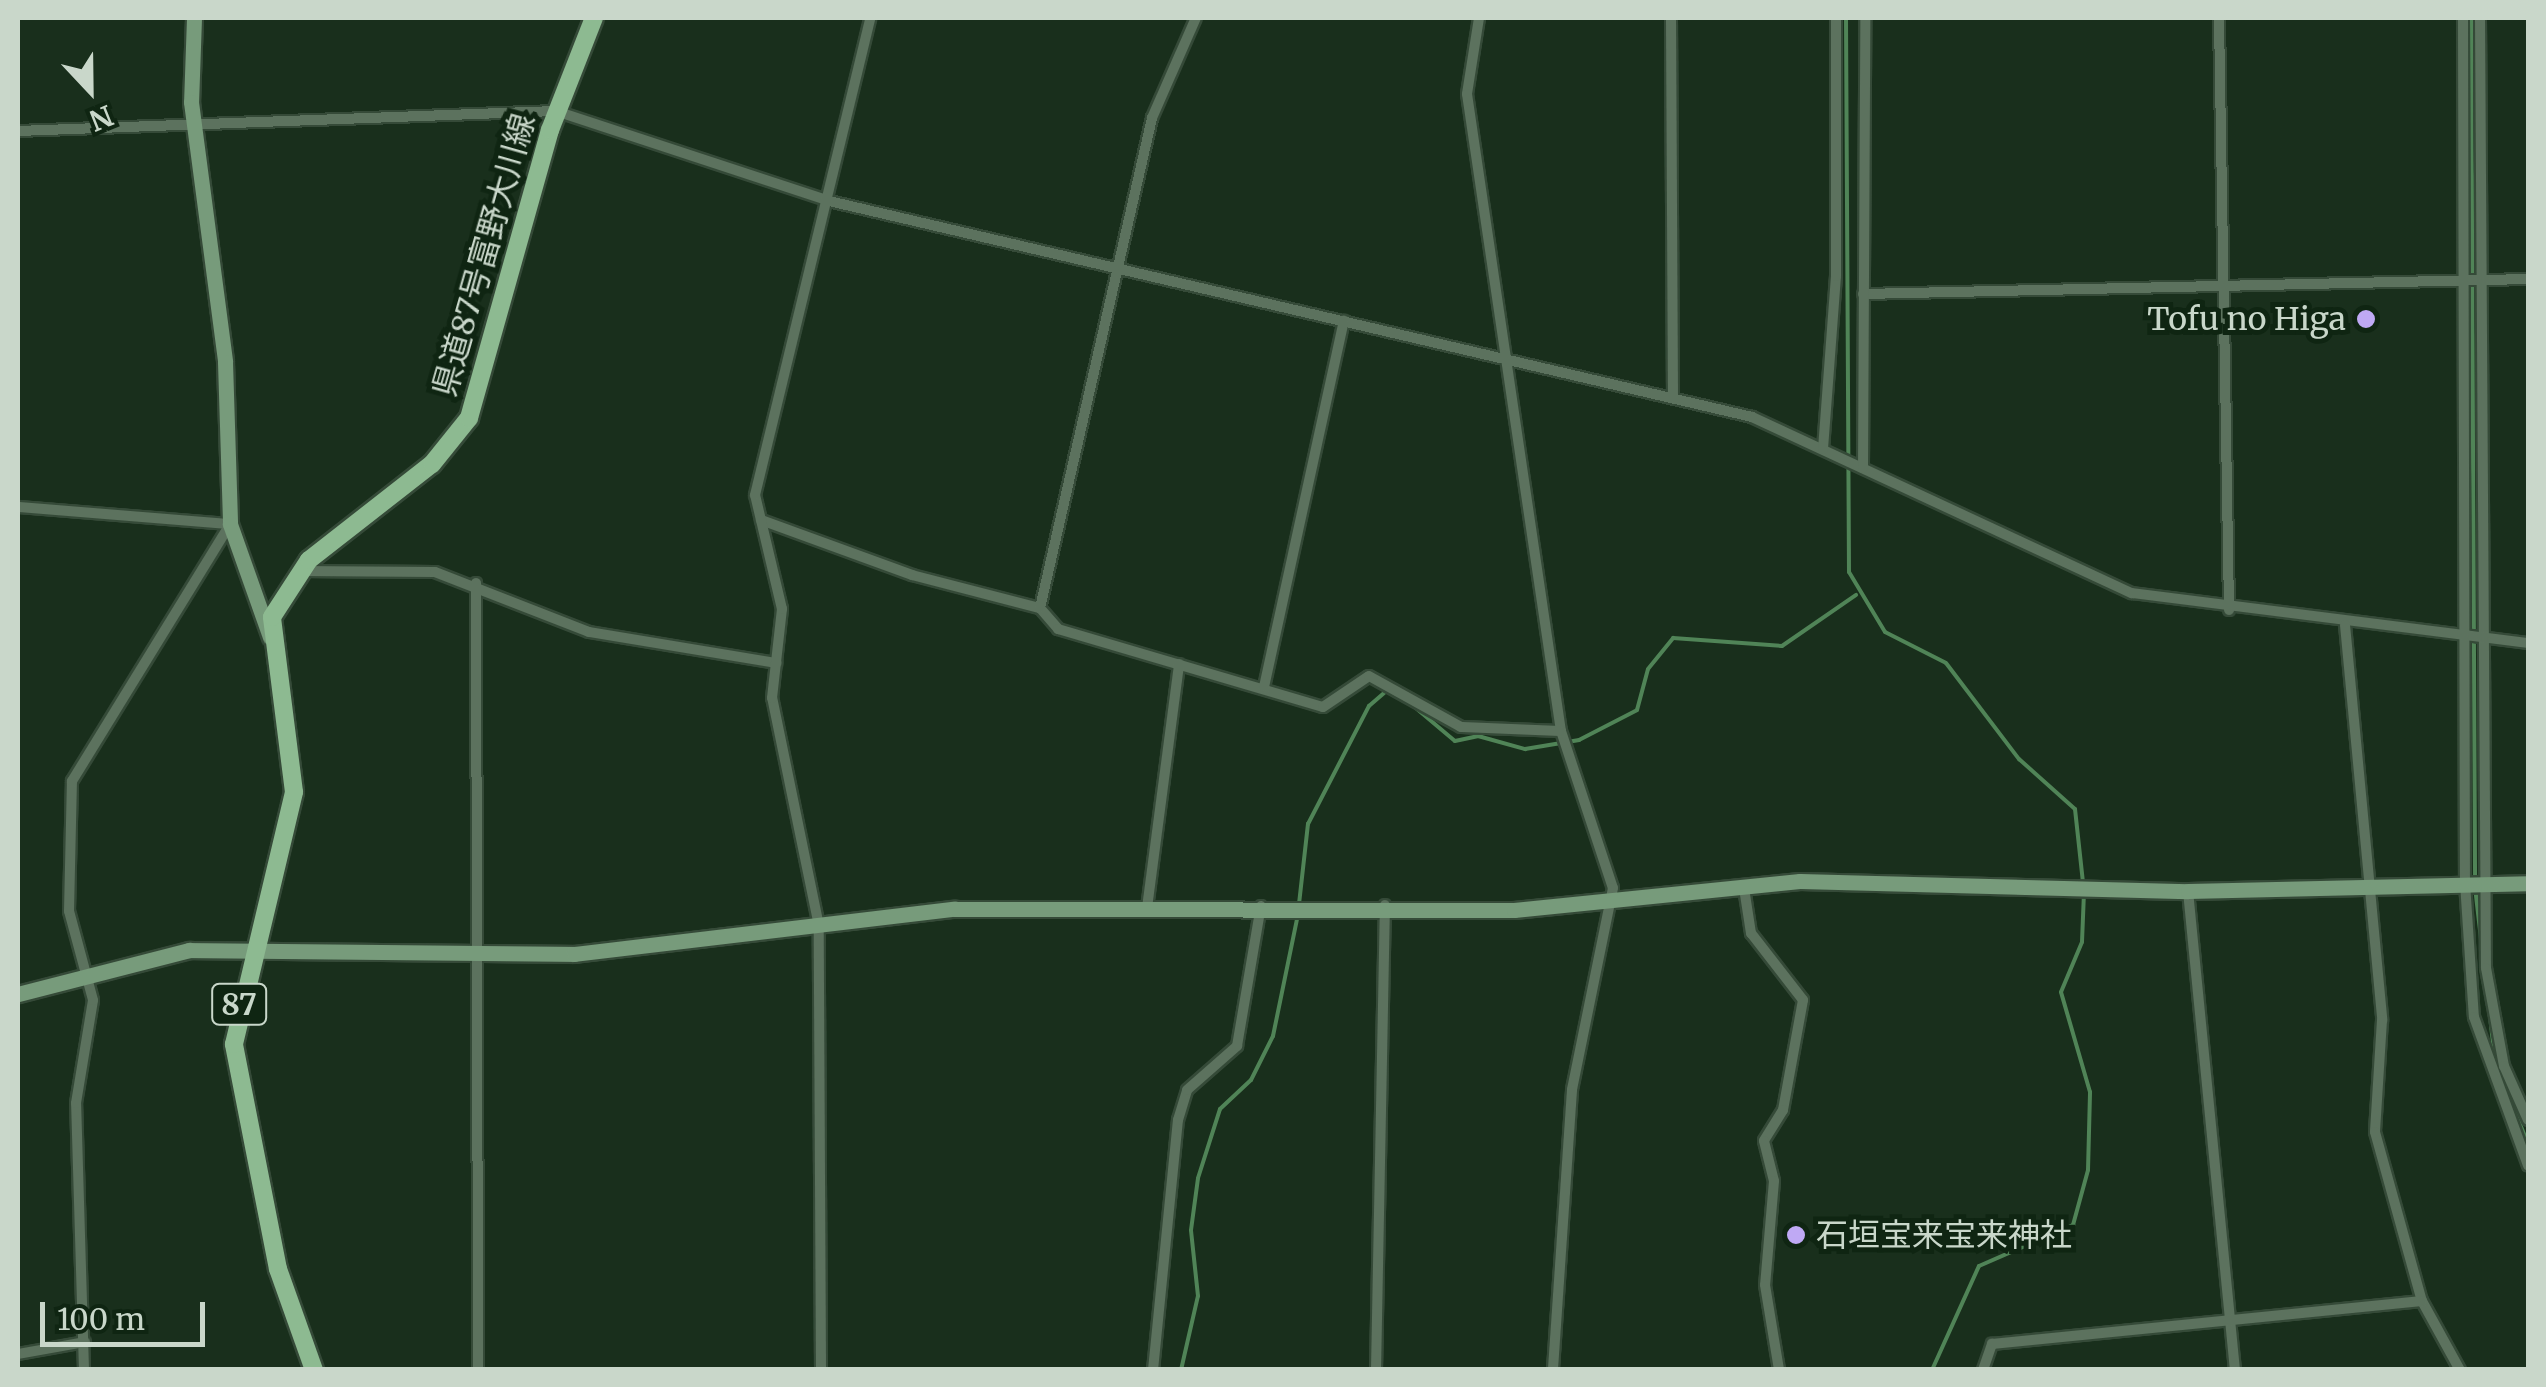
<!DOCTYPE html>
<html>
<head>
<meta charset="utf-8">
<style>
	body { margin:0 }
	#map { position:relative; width:2546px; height:1387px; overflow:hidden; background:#192f1c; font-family:Merriweather,"Noto Sans JP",serif }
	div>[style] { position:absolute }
	.stream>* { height:4px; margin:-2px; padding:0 2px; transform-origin:2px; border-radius:2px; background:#508457 }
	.roads { filter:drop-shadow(2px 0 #354a38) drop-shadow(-2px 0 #354a38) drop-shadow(0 2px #354a38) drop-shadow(0 -2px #354a38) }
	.street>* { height:10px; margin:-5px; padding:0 5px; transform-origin:5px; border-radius:5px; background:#5c725e }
	.secondary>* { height:15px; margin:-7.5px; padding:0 7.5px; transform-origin:7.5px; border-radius:7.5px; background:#779b7b }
	.primary>* { height:18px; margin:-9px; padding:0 9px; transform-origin:9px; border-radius:9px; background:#8dba91 }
	.dots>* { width:28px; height:28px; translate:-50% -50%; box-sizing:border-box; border:5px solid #0f2512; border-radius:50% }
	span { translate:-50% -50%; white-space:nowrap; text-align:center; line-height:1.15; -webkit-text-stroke:10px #0f2512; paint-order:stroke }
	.shield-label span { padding:2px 8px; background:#0f2512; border:2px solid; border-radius:8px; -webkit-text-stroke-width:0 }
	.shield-label { font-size:30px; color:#c9d7ca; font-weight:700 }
	.street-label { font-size:32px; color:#c9d7ca }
	.poi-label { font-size:32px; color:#c9d7ca }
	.right { translate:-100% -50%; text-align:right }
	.left { translate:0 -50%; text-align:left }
	.frame { position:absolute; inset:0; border:20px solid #c9d7ca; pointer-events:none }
	.north { position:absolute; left:40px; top:40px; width:100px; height:100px; -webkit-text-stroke:8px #0f2512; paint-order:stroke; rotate:158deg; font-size:28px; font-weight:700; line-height:40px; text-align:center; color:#c9d7ca }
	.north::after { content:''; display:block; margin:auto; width:35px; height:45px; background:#c9d7ca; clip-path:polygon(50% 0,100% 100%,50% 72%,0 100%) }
	.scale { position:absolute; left:40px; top:1302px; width:165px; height:45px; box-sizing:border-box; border:5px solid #c9d7ca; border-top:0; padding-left:12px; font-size:30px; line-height:35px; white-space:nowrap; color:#c9d7ca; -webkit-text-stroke:8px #0f2512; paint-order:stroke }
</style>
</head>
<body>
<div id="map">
	<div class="stream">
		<div style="left:1846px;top:18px;width:554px;rotate:89.69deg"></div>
		<div style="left:1849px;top:572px;width:70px;rotate:59deg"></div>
		<div style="left:1885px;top:632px;width:68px;rotate:26.9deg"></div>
		<div style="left:1946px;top:663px;width:121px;rotate:52.8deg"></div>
		<div style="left:2019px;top:759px;width:75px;rotate:41.8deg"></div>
		<div style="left:2075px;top:809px;width:74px;rotate:83.8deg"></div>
		<div style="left:2471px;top:18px;width:860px;rotate:89.73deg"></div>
		<div style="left:1411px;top:704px;width:57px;rotate:40.1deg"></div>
		<div style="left:1455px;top:741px;width:24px;rotate:-12deg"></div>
		<div style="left:1478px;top:736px;width:49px;rotate:15.5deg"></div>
		<div style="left:1525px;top:749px;width:55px;rotate:-9.5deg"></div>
		<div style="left:1579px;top:740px;width:65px;rotate:-27.3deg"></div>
		<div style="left:1637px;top:710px;width:42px;rotate:-75deg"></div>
		<div style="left:1648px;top:669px;width:40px;rotate:-51deg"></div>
		<div style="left:1673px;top:638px;width:109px;rotate:4.2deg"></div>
		<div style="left:1782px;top:646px;width:90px;rotate:-34.6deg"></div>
		<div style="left:2475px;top:887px;width:175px;rotate:83.4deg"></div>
		<div style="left:1299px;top:904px;width:81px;rotate:-83.6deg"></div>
		<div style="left:1308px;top:824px;width:133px;rotate:-62.7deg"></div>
		<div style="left:1369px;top:706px;width:23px;rotate:-41deg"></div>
		<div style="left:2502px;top:1079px;width:70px;rotate:68.2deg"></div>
		<div style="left:1181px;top:1370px;width:76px;rotate:-77.1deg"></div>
		<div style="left:1198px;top:1296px;width:66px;rotate:-96.1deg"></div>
		<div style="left:1191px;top:1230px;width:52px;rotate:-82.3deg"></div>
		<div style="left:1198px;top:1178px;width:72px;rotate:-72.3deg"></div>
		<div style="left:1220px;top:1109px;width:42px;rotate:-43.1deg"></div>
		<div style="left:1251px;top:1080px;width:49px;rotate:-63.4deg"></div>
		<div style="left:1273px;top:1036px;width:125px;rotate:-78.4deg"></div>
		<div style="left:1932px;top:1370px;width:114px;rotate:-65.7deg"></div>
		<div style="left:1979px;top:1266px;width:103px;rotate:-23.6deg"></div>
		<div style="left:2073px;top:1225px;width:57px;rotate:-74.7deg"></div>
		<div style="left:2088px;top:1170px;width:78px;rotate:-88.5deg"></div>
		<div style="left:2090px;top:1092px;width:104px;rotate:-106.2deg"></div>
		<div style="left:2061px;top:992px;width:54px;rotate:-67.2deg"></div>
		<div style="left:2082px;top:942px;width:50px;rotate:-87.7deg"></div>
	</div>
	<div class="roads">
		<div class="street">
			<div style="left:1479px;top:18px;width:77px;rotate:99deg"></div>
			<div style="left:1467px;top:94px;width:644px;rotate:81.61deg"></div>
			<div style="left:1561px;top:731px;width:165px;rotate:71.7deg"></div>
			<div style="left:1613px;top:888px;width:206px;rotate:101.5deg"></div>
			<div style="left:1572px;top:1090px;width:281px;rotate:93.9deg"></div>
			<div style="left:1671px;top:18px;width:376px;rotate:89.7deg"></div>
			<div style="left:2219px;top:18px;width:592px;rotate:89.03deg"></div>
			<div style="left:2463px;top:18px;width:865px;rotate:89.87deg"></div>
			<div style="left:2465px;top:883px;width:134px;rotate:86.2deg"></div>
			<div style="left:2474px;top:1017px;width:158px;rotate:70deg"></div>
			<div style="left:2480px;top:18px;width:950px;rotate:89.64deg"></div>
			<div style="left:2486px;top:968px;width:100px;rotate:79.6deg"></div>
			<div style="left:2504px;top:1066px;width:59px;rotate:66deg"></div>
			<div style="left:18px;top:131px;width:538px;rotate:-2.13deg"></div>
			<div style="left:556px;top:111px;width:287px;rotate:18.2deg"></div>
			<div style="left:829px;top:201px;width:948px;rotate:13.17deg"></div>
			<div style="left:1752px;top:417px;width:419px;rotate:24.9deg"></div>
			<div style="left:2132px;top:593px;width:399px;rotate:7.2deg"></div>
			<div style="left:1863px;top:294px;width:665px;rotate:-1.29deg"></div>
			<div style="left:1823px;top:449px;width:173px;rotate:-85.7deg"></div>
			<div style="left:1836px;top:276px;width:258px;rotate:-90deg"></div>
			<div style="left:1863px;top:468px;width:450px;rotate:-89.7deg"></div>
			<div style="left:18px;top:507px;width:212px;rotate:4.6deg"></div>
			<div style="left:761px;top:520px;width:161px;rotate:20deg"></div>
			<div style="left:912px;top:575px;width:132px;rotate:14.5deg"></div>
			<div style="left:1040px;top:608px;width:28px;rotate:49deg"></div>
			<div style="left:1058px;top:629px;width:276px;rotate:16.4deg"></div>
			<div style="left:1323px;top:707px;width:55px;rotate:-34deg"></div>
			<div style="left:1369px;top:676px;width:105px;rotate:29deg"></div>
			<div style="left:1461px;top:727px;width:100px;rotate:2.3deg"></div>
			<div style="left:300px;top:571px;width:135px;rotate:0.4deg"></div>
			<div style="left:435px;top:572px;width:165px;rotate:21.3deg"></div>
			<div style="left:589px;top:632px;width:190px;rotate:9.4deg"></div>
			<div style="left:476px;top:583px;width:787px;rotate:89.85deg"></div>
			<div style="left:1040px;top:608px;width:503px;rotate:-77.12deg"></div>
			<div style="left:1152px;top:118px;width:109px;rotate:-66.3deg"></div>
			<div style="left:2345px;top:625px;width:397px;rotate:84.6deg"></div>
			<div style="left:2382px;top:1020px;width:112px;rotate:93.6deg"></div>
			<div style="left:2375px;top:1132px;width:175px;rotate:74.5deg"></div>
			<div style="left:2422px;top:1301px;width:79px;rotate:61.2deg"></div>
			<div style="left:1264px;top:687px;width:375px;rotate:-77.7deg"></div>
			<div style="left:1744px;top:888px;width:46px;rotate:81.2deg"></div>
			<div style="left:1751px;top:933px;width:85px;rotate:52.2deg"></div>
			<div style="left:1803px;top:1000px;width:112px;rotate:100.3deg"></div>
			<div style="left:1783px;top:1110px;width:36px;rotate:122deg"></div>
			<div style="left:1764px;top:1141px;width:41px;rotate:76deg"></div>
			<div style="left:1774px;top:1181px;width:104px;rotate:94.9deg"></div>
			<div style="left:1765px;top:1285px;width:86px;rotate:80.6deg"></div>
			<div style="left:2188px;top:891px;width:481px;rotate:84.4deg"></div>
			<div style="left:1147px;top:908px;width:246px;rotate:-82.5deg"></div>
			<div style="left:18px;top:1354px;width:68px;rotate:-10.2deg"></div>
			<div style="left:84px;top:1370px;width:267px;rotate:-91.7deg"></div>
			<div style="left:76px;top:1103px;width:104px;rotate:-80.6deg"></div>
			<div style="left:93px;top:1000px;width:92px;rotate:-105.1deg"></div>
			<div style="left:69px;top:911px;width:130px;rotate:-88.7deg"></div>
			<div style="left:72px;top:781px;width:302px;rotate:-58.4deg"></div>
			<div style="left:821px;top:1370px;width:444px;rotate:-90.3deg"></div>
			<div style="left:819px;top:926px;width:233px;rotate:-101.6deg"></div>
			<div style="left:772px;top:698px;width:90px;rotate:-83.6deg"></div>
			<div style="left:782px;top:609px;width:117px;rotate:-103.3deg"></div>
			<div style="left:755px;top:495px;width:491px;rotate:-76.4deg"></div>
			<div style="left:1153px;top:1370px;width:251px;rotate:-84.3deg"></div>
			<div style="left:1178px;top:1120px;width:31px;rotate:-73deg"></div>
			<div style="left:1187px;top:1090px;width:67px;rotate:-41.3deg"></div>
			<div style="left:1237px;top:1046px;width:142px;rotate:-80.3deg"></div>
			<div style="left:1376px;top:1370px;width:465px;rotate:-88.9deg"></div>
			<div style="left:1983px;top:1370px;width:28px;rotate:-71deg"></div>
			<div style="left:1992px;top:1344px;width:432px;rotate:-5.7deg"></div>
		</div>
		<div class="secondary">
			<div style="left:194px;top:18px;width:84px;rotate:92deg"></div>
			<div style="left:191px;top:102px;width:262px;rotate:82.5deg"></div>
			<div style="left:225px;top:362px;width:162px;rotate:88.2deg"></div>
			<div style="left:230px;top:524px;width:120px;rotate:70.5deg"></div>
			<div style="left:18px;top:994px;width:177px;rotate:-14.4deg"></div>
			<div style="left:189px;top:950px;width:385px;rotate:0.6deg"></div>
			<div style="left:574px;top:954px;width:383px;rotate:-6.8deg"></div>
			<div style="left:954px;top:909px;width:560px;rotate:0.1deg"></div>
			<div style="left:1514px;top:910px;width:287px;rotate:-5.8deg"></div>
			<div style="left:1800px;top:881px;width:388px;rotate:1.5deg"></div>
			<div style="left:2188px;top:891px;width:340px;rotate:-1.3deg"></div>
		</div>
		<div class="primary">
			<div style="left:314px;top:1370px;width:107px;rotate:-109.6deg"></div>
			<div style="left:278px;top:1269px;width:229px;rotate:-101.1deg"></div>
			<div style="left:234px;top:1044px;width:259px;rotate:-76.6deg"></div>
			<div style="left:294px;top:792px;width:176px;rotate:-97.2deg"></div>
			<div style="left:272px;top:617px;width:68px;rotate:-57deg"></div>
			<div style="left:309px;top:560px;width:156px;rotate:-38deg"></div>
			<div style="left:432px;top:464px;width:59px;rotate:-51.2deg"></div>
			<div style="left:469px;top:418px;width:299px;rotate:-74.3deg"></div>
			<div style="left:550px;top:130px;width:120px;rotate:-68.6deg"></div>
		</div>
	</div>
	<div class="dots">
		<div style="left:2366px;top:319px;background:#bfa9f4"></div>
		<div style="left:1796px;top:1235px;background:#bfa9f4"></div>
	</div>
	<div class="shield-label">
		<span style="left:239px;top:1004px">87</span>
	</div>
	<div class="street-label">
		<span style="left:484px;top:255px;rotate:-74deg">県道87号富野大川線</span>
	</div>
	<div class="poi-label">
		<span class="right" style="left:2346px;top:319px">Tofu no Higa</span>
		<span class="left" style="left:1816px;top:1235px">石垣宝来宝来神社</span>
	</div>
	<div class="frame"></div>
	<div class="north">N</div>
	<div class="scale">100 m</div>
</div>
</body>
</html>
